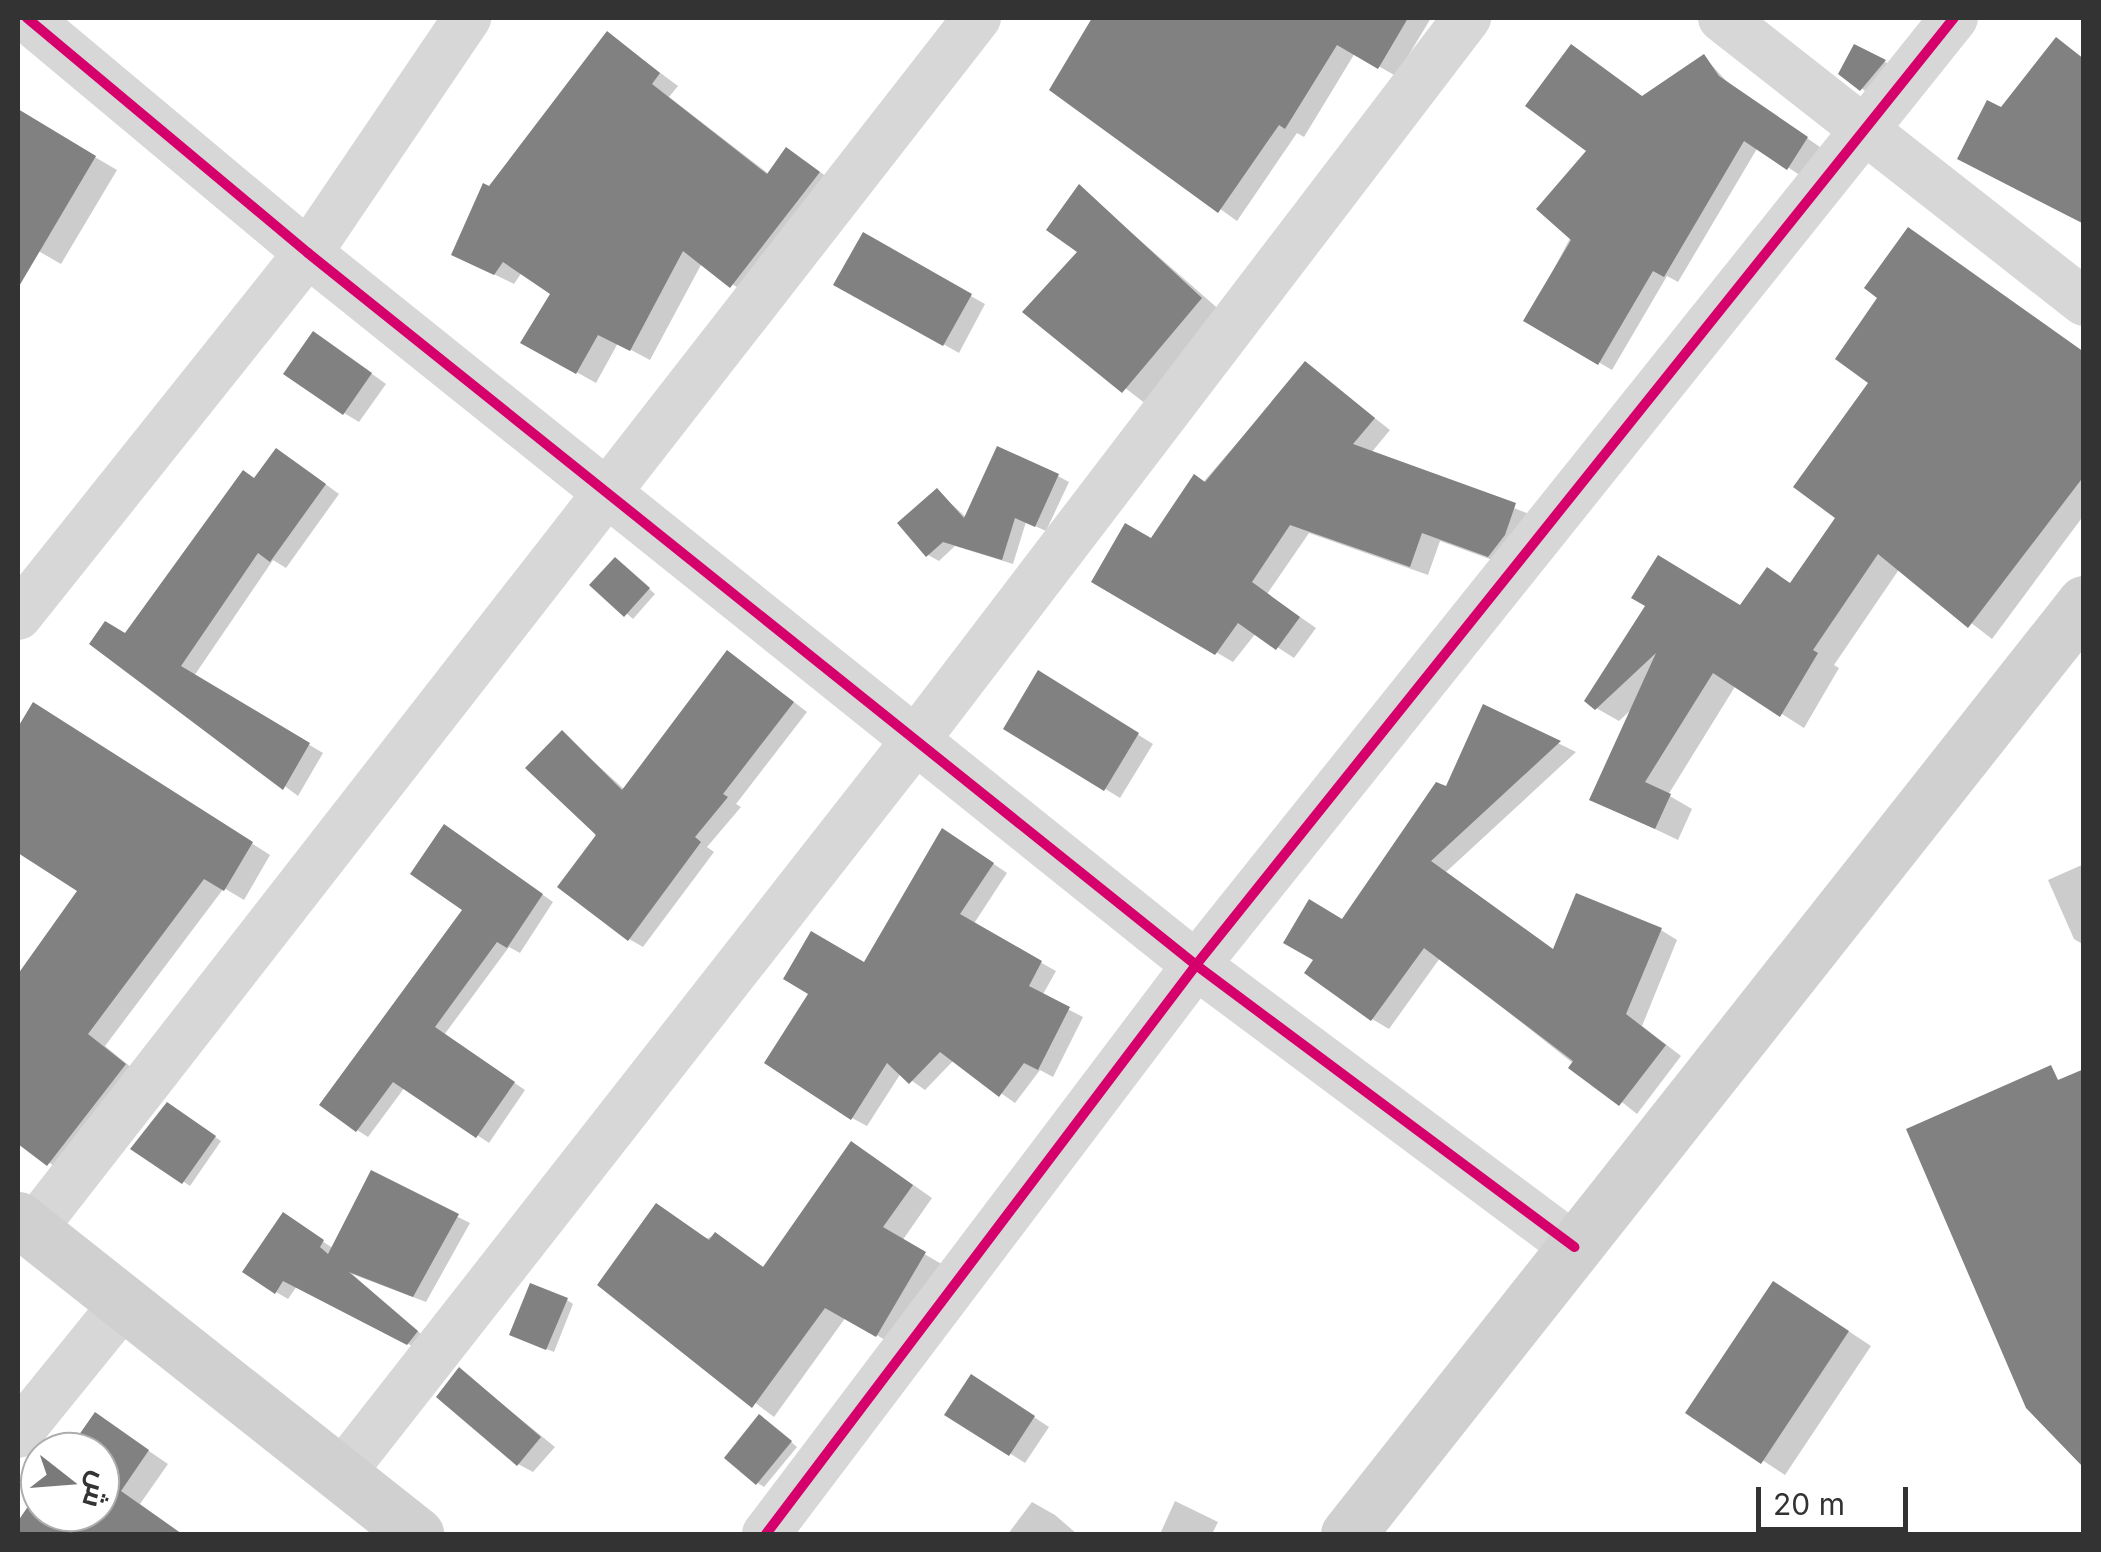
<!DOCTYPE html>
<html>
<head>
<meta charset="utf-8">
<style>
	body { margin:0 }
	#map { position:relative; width:2101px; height:1552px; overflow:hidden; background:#fff; font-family:Inter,Cairo,sans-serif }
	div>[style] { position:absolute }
	.shadow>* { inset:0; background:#0003 }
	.building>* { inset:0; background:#818181 }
	.street>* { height:48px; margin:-24px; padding:0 24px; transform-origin:24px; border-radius:24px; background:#d7d7d7 }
	.secondary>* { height:55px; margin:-27.5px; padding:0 27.5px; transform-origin:27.5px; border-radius:27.5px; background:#d0d0d0 }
	.cycleway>* { height:10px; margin:-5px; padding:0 5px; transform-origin:5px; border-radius:5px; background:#d6006c }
	span { translate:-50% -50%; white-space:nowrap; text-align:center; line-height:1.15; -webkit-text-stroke:10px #fff; paint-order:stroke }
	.frame { position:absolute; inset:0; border:20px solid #333; pointer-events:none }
	.north { position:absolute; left:20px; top:1432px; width:100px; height:100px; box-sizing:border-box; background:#fff; border:2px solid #adadad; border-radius:50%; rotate:107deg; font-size:28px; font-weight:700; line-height:40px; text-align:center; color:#333 }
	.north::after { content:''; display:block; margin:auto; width:35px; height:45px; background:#7a7a7a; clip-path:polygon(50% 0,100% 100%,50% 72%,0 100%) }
	.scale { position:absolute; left:1756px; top:1487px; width:152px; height:45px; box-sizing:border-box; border:5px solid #333; border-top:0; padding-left:12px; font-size:30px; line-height:35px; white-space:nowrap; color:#333; -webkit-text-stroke:8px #fff; paint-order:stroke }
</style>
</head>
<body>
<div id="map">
	<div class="shadow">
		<div style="clip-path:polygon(1095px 18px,1431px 18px,1396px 76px,1355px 53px,1304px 137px,1297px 133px,1237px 221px,1052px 89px)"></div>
		<div style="clip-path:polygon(608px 34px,678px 86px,669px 97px,770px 175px,805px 161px,838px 185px,751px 297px,702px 263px,650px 360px,618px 343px,596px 383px,523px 342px,554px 293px,522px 272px,514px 284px,473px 264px,490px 189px)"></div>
		<div style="clip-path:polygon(1855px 47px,1891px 65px,1868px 93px,1841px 73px)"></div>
		<div style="clip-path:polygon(1704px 57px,1732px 87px,1820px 147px,1801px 176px,1758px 147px,1678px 282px,1667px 276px,1612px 370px,1527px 320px,1644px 98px)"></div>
		<div style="clip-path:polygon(18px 112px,117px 170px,61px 264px,28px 245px,18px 263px)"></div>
		<div style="clip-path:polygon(1079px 187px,1222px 312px,1146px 404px,1026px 312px,1081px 252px)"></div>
		<div style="clip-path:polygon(864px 236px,985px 304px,959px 353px,837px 284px)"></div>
		<div style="clip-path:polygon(329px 343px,386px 384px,359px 422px,344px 413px)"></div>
		<div style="clip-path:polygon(2084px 352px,2084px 515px,1992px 639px,1900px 568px,1834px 665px,1839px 668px,1804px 728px,1736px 685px,1668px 795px,1692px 809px,1678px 840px,1592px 799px,1634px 707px,1619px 721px,1596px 708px,1648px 605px,1741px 608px,1792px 584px)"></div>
		<div style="clip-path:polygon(1306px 364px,1390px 430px,1371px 453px,1532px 515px,1506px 565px,1440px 541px,1428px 575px,1309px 533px,1267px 594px,1316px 628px,1294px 658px,1256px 633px,1233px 662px,1094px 581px,1152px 541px)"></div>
		<div style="clip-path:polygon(291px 459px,339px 494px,286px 568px,273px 560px,194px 676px,323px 753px,298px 796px,93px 643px,125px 636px,256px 480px)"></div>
		<div style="clip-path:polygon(1058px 476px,1069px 482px,1046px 531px,1026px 522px,1013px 564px,955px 546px,939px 561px,928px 555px,937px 491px,967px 518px)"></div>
		<div style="clip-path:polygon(623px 565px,655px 594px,633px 619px,593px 585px)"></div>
		<div style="clip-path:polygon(742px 662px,807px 712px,736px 804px,741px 807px,707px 847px,714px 852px,643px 947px,629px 939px,562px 733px,625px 790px)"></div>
		<div style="clip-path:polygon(1054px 682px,1153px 744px,1120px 798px,1007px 728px)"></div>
		<div style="clip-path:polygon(34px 705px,270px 855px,244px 900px,224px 888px,105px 1046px,143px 1077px,67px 1175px,18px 1141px,18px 1121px,48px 1080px,18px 1056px,18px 976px,80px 891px,18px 850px,18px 731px)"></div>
		<div style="clip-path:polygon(1484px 707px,1576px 752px,1446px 872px,1555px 951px,1661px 930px,1677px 940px,1642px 1026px,1681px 1056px,1637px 1114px,1440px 958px,1389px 1029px,1372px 1019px,1351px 928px,1447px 790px)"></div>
		<div style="clip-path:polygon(456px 834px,553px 902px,520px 953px,509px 947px,444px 1035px,525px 1090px,489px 1143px,405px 1087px,368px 1137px,357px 1130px,465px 909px)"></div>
		<div style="clip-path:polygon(957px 839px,1007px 873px,973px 925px,1056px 971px,1042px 996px,1083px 1017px,1053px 1077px,1040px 1070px,1015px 1103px,954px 1060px,925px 1090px,901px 1073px,867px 1126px,852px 1118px,865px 965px)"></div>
		<div style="clip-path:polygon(2084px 864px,2084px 945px,2074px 939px,2048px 880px)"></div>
		<div style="clip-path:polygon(174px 1109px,221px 1141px,190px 1186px,134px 1148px)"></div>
		<div style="clip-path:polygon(872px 1156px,932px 1198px,902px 1241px,945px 1266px,897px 1347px,846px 1317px,774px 1417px,600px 1285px,715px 1235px,765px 1268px)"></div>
		<div style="clip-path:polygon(372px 1174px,470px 1223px,426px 1302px,352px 1274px,428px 1340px,420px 1350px,297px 1286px,288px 1299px,276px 1292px,296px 1223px,334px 1249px)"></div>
		<div style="clip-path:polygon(1797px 1297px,1871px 1346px,1785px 1475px,1689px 1412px)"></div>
		<div style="clip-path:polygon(567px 1300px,573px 1304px,554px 1352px,519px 1338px)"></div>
		<div style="clip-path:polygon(460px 1370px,555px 1447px,533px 1472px,518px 1464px)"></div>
		<div style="clip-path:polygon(987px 1386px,1049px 1427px,1025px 1463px,948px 1414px)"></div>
		<div style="clip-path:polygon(96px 1415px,168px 1464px,140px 1504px,182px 1534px,18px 1534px,40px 1494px,40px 1512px,100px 1512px,100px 1452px,70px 1452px)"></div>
		<div style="clip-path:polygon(767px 1421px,797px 1447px,764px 1487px,758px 1483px)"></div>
		<div style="clip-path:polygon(1175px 1501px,1218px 1522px,1212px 1534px,1160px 1534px)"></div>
		<div style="clip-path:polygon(1032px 1502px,1055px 1515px,1077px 1534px,1008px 1534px)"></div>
	</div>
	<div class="building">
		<div style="clip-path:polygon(1092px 18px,1408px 18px,1378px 69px,1337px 45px,1285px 129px,1279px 125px,1218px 213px,1049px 90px)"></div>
		<div style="clip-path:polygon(607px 31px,660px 73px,652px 84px,767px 174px,786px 147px,820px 172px,730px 288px,683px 251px,630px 351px,598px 335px,576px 374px,520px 343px,550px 294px,503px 262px,494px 275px,451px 255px,483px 183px,489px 186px)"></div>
		<div style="clip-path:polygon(2056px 37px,2084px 59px,2084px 224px,1957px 159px,1987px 100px,2001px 107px)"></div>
		<div style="clip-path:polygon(1571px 44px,1642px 96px,1704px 54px,1719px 76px,1808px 137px,1787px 170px,1744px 141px,1664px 277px,1653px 271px,1598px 365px,1523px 321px,1571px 240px,1536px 209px,1586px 151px,1525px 106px)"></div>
		<div style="clip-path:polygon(1854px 44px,1886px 60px,1860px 91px,1838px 74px)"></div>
		<div style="clip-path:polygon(18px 109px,96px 156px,18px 288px)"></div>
		<div style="clip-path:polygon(1079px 184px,1202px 298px,1122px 393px,1022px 312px,1077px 252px,1046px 230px)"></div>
		<div style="clip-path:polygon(1908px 227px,2084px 352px,2084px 476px,1968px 628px,1878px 554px,1813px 650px,1818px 653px,1780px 717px,1713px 673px,1645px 782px,1671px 794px,1655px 829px,1589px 800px,1656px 653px,1595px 710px,1584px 701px,1645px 606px,1631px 598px,1658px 555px,1740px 605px,1767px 567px,1790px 583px,1835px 518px,1793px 487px,1868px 383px,1835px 359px,1877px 298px,1864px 288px)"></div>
		<div style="clip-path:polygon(863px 232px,972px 294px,943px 346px,833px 285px)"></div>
		<div style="clip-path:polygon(313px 331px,372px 373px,343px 415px,283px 374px)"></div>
		<div style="clip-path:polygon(1305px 361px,1375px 418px,1353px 444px,1516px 503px,1505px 535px,1488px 557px,1422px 533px,1410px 567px,1290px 525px,1252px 582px,1300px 617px,1276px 650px,1238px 623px,1215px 655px,1091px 582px,1125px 523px,1151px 538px,1194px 474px,1205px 482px)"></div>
		<div style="clip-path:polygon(997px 446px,1059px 474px,1035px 527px,1015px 518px,1002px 560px,943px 542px,926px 557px,897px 523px,937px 488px,964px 518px)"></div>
		<div style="clip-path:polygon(276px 448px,326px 484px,270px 562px,258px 553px,181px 666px,310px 743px,283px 790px,89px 644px,105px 621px,125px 633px,243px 470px,254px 478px)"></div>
		<div style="clip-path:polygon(615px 557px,650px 588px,624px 617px,589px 585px)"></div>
		<div style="clip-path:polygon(727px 650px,794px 702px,723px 794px,728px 797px,695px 837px,701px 842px,628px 941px,557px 887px,596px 835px,525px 768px,562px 730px,622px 790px)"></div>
		<div style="clip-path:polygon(1038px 670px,1139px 733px,1104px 791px,1003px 729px)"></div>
		<div style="clip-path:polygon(33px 702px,253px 842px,224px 891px,204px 879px,88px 1034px,126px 1064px,47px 1166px,18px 1144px,18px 974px,77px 891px,18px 853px,18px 727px)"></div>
		<div style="clip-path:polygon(1483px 704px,1561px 741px,1431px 861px,1553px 949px,1576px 893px,1662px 928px,1626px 1014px,1666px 1045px,1619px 1106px,1568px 1068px,1573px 1061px,1424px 948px,1371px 1021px,1304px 973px,1313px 960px,1283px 943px,1309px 899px,1342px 919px,1436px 782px,1446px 786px)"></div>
		<div style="clip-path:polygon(444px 824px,543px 894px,507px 948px,497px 942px,435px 1027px,515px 1082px,476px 1138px,393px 1082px,356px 1132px,319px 1105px,462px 910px,410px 874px)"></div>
		<div style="clip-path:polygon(942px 828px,994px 863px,960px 914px,1042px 961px,1029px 986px,1070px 1007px,1038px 1070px,1024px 1063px,999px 1097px,940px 1052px,909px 1084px,887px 1063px,851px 1120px,764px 1063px,808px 994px,783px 979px,811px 931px,864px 962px)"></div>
		<div style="clip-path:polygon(2051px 1065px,2058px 1080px,2084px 1069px,2084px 1468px,2026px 1408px,1906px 1129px)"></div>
		<div style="clip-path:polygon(167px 1102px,216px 1136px,182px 1184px,130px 1149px)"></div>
		<div style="clip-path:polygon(851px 1141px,913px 1185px,883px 1227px,926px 1252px,876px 1337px,825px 1308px,752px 1408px,597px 1285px,656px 1203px,709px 1240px,715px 1232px,763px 1267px)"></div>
		<div style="clip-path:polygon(371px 1170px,459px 1214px,413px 1297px,349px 1272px,418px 1331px,407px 1345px,283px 1281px,275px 1294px,242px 1272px,283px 1212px,324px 1240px,320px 1247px,328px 1254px)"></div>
		<div style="clip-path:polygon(1773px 1281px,1849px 1331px,1761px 1464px,1685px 1413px)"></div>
		<div style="clip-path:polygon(530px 1283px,568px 1298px,546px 1350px,509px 1335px)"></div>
		<div style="clip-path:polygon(459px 1367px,541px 1437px,517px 1466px,436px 1397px)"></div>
		<div style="clip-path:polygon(971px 1374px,1035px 1416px,1009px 1456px,944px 1415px)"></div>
		<div style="clip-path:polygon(95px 1412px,149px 1450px,121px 1491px,182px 1534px,18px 1534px,18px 1521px,40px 1489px,40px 1512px,100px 1512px,100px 1452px,67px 1452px)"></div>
		<div style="clip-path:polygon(759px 1414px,792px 1441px,756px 1485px,724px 1458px)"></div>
	</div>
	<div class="street">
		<div style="left:27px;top:18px;width:366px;rotate:39.9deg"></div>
		<div style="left:308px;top:253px;width:1138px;rotate:38.72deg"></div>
		<div style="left:1196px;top:965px;width:472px;rotate:36.7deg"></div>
		<div style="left:1722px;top:18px;width:460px;rotate:38.1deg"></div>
		<div style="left:18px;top:616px;width:465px;rotate:-51.4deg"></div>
		<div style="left:308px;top:253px;width:284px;rotate:-55.9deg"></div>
		<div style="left:32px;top:1230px;width:1537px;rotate:-52.06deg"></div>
		<div style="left:18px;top:1434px;width:169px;rotate:-51deg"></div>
		<div style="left:340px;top:1475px;width:937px;rotate:-51.93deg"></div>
		<div style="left:918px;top:737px;width:905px;rotate:-52.64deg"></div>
		<div style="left:766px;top:1534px;width:713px;rotate:-52.92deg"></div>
		<div style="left:1196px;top:965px;width:1213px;rotate:-51.33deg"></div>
	</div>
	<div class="secondary">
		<div style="left:18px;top:1219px;width:508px;rotate:38.36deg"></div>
		<div style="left:1348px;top:1534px;width:1187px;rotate:-51.67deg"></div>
	</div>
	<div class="cycleway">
		<div style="left:27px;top:18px;width:366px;rotate:39.9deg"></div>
		<div style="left:308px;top:253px;width:1138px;rotate:38.72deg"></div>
		<div style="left:1196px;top:965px;width:472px;rotate:36.7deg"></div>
		<div style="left:766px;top:1534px;width:713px;rotate:-52.92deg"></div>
		<div style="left:1196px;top:965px;width:1213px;rotate:-51.33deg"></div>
	</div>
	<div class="frame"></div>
	<div class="north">ش</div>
	<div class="scale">20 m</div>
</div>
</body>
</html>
